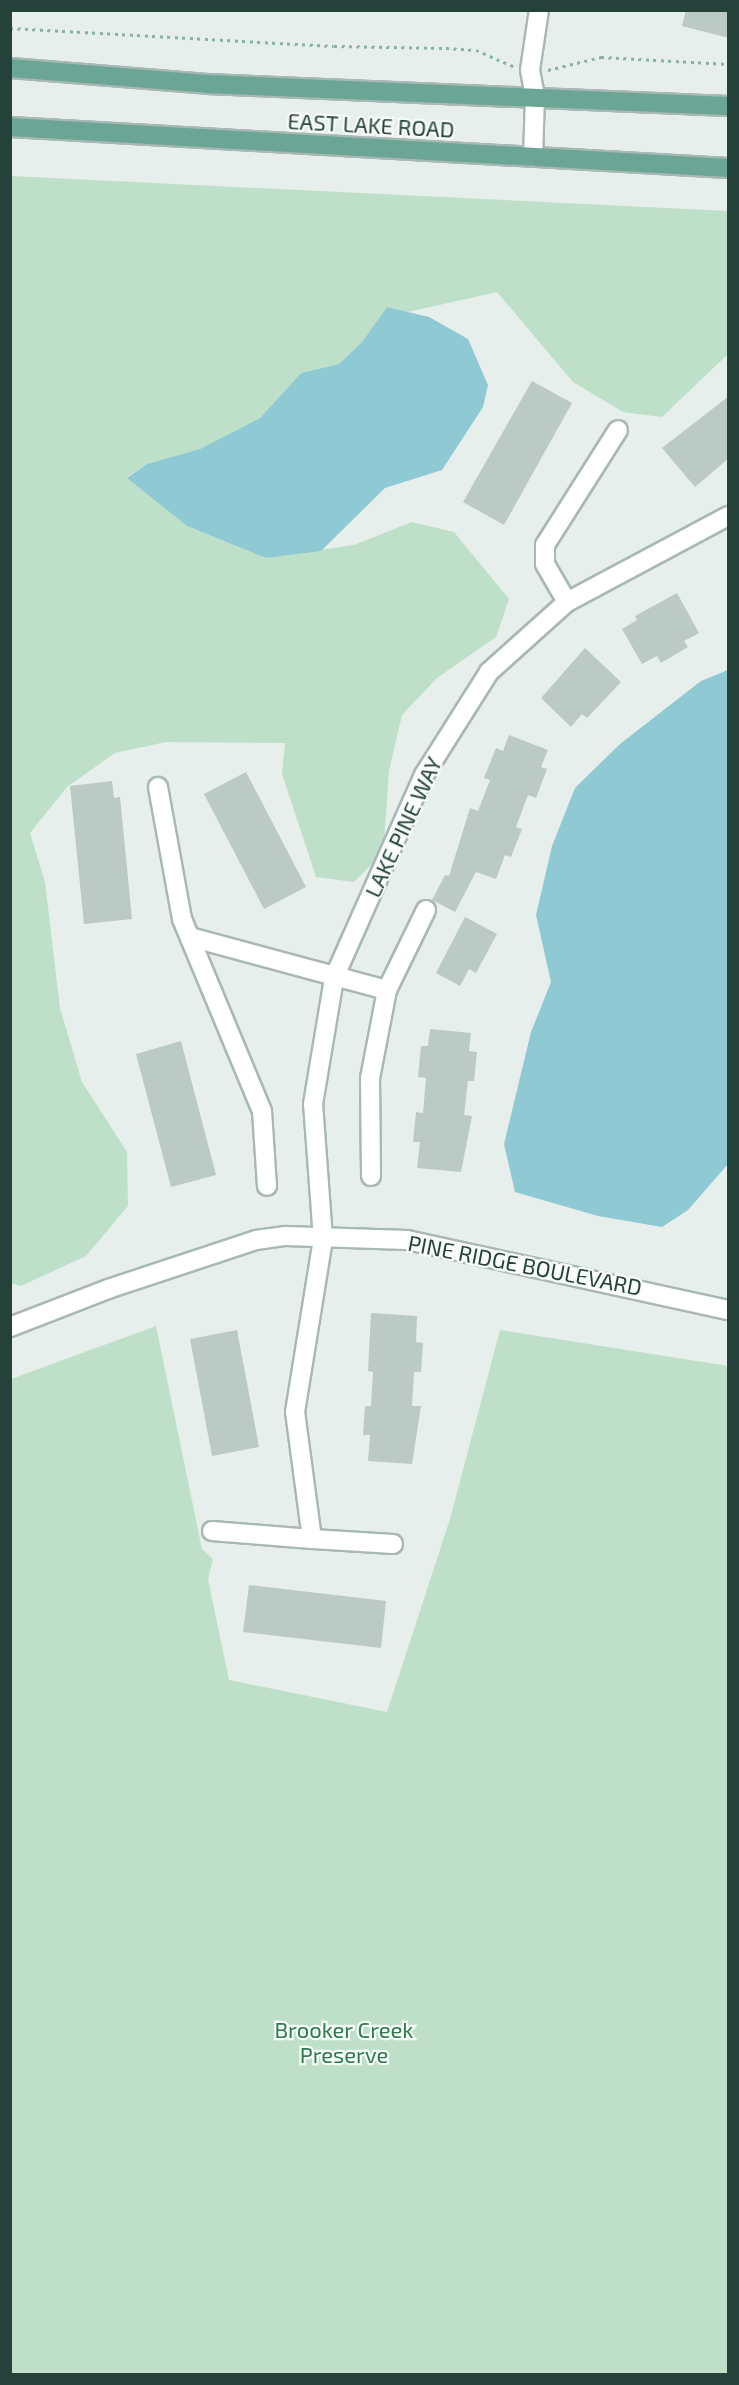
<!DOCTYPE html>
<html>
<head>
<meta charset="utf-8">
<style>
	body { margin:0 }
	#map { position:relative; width:739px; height:2385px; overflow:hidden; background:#e6efeb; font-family:"Exo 2",sans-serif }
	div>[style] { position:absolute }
	.green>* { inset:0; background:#bfe0c8 }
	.water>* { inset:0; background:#8ec9d4 }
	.building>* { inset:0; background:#bbcac4 }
	.path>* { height:3px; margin-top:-1.5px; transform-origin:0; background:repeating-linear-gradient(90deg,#86b3a5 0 3px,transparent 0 7.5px) }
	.roads { filter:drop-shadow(2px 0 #a8b8b2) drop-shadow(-2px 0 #a8b8b2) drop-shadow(0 2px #a8b8b2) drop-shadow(0 -2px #a8b8b2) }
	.minor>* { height:18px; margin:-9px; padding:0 9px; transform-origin:9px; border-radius:9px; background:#fff }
	.major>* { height:18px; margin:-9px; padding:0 9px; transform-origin:9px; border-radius:9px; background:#6aa596 }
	span { translate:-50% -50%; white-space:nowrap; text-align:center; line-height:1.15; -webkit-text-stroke:4.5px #f7fbf9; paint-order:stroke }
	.street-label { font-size:22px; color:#24423a }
	.park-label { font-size:22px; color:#2d7a4b }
	.frame { position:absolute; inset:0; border:12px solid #24423a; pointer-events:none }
</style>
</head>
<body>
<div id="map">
	<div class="green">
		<div style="clip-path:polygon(11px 176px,728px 211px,728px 354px,662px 417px,623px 412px,573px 382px,497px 292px,408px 312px,387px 307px,362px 342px,339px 364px,301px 373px,260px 418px,200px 449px,147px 464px,127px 477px,187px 526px,266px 558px,354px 545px,412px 522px,454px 532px,509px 599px,496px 637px,437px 678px,402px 715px,389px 771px,384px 841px,376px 860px,354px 882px,316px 877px,282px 774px,285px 743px,166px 742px,115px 753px,67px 787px,30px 833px,45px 882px,60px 1008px,82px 1082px,127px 1152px,128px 1206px,86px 1256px,21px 1286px,11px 1283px)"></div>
		<div style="clip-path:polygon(156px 1326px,202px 1549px,213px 1559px,208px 1579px,229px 1680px,387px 1712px,450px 1519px,500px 1330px,728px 1366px,728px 2374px,11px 2374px,11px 1379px)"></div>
	</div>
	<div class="water">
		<div style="clip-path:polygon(387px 307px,429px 317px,468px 339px,488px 385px,483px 407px,442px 470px,385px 488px,321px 551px,266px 558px,187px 526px,127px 478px,147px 464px,200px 449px,260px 418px,301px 373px,339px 364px,362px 342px)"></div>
		<div style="clip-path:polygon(728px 670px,728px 1164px,688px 1210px,662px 1227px,598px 1216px,515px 1192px,504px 1144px,531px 1032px,551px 982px,536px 915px,552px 846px,575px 788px,620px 744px,701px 681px)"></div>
	</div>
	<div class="building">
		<div style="clip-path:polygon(686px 10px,729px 10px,729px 38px,682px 26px)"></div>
		<div style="clip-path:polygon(532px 381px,572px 403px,504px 525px,463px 502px)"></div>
		<div style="clip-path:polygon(729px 396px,729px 458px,695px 487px,662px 448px)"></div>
		<div style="clip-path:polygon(677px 593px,699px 633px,684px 641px,688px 647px,661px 663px,657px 656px,642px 664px,622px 629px,637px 620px,635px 616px)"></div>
		<div style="clip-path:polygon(585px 648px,621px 682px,587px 718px,582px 714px,571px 727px,541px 698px)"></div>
		<div style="clip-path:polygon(509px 735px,548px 750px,541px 767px,547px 769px,536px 798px,528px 795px,516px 827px,522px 829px,511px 857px,505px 855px,496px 879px,476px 872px,455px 912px,432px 900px,445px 875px,449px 876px,470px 808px,478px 811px,490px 780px,484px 778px,496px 748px,503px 751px)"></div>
		<div style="clip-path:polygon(246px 772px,306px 887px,264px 909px,204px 794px)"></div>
		<div style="clip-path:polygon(112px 781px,114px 798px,120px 797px,132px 919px,84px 924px,70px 786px)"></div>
		<div style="clip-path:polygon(465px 917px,497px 934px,476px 973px,469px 969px,460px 986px,436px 973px)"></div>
		<div style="clip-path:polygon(430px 1029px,471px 1033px,469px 1051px,477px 1052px,474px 1081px,468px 1081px,464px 1115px,472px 1116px,461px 1172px,417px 1168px,420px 1142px,413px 1142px,416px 1112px,423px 1113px,426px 1078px,418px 1077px,421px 1046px,428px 1046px)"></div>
		<div style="clip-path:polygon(181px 1041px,216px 1175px,171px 1187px,136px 1054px)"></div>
		<div style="clip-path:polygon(371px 1313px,417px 1316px,416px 1342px,423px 1343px,421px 1372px,414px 1372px,412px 1406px,421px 1406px,412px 1464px,368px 1461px,370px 1435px,363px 1435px,365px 1406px,371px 1406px,373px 1372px,368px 1371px)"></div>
		<div style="clip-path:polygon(237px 1330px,259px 1447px,212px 1456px,190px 1339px)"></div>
		<div style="clip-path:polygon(249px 1585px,386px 1601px,381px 1648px,243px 1632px)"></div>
	</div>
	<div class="path">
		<div style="left:10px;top:28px;width:324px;rotate:3.2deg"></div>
		<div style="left:334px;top:46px;width:112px;rotate:1deg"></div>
		<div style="left:446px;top:48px;width:30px;rotate:4deg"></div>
		<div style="left:476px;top:50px;width:43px;rotate:23.6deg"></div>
		<div style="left:548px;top:70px;width:55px;rotate:-13.8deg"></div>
		<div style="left:601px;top:57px;width:127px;rotate:3.2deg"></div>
	</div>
	<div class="roads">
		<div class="minor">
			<div style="left:533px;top:157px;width:61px;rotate:-88.1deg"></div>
			<div style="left:535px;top:96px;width:26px;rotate:-101deg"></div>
			<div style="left:530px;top:70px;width:61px;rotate:-81.5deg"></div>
			<div style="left:567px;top:602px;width:44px;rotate:-120.1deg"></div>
			<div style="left:545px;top:564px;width:19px;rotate:-90deg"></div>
			<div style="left:545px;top:545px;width:136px;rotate:-57.6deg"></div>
			<div style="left:158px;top:787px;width:134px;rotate:79.7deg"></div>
			<div style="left:182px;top:919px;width:208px;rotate:67.4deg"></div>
			<div style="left:262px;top:1111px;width:75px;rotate:86.2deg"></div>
			<div style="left:190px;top:937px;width:204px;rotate:15.1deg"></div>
			<div style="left:387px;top:990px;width:90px;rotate:100.9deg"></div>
			<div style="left:370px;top:1078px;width:98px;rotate:89.4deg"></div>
			<div style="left:387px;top:990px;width:89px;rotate:-64deg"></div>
			<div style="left:10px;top:1327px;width:105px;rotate:-21.2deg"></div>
			<div style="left:108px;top:1289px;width:156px;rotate:-18.3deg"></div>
			<div style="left:256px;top:1240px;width:30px;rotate:-8deg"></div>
			<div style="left:286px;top:1236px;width:121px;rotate:1.9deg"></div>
			<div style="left:407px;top:1240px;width:329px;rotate:12.3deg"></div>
			<div style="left:212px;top:1531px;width:100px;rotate:4.6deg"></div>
			<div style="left:393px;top:1544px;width:81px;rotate:-176.5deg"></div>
			<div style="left:312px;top:1539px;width:128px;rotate:-97.6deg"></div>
			<div style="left:295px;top:1412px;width:175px;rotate:-80.8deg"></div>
			<div style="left:323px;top:1239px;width:135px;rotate:-94.2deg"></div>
			<div style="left:313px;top:1104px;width:128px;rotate:-80.5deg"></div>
			<div style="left:334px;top:978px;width:222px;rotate:-66.1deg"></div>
			<div style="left:424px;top:775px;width:122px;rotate:-57.7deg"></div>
			<div style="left:489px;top:672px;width:105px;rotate:-41.9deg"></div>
			<div style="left:567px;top:602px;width:183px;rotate:-28.1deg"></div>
		</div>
		<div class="major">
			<div style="left:10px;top:68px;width:198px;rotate:4.6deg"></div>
			<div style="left:207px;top:84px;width:521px;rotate:2.42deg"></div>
			<div style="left:10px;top:127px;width:719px;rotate:3.27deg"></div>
		</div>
	</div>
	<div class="street-label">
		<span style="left:371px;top:125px;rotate:3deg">EAST LAKE ROAD</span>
		<span style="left:403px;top:827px;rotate:-65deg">LAKE PINE WAY</span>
		<span style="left:525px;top:1265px;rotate:11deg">PINE RIDGE BOULEVARD</span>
	</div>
	<div class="park-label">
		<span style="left:344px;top:2042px">Brooker Creek<br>Preserve</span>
	</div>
	<div class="frame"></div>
</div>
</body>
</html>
